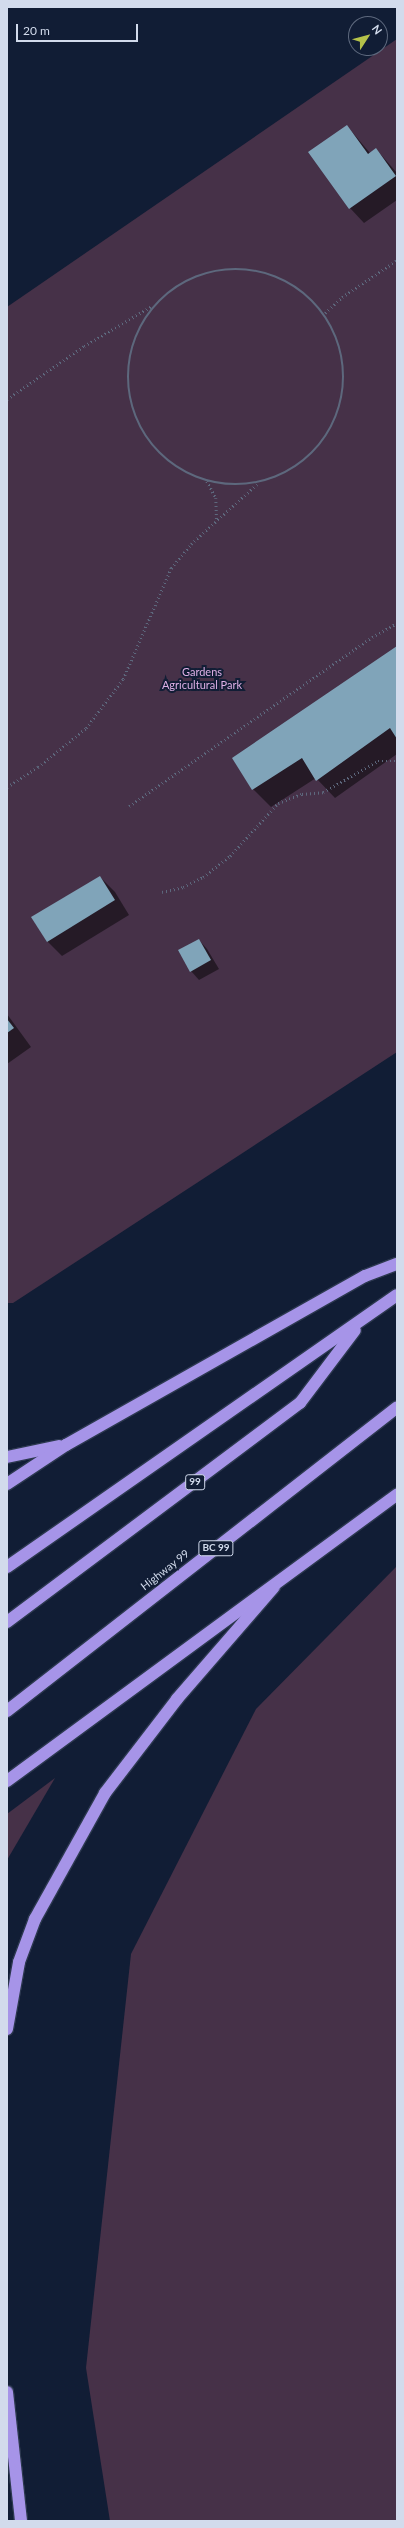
<!DOCTYPE html>
<html>
<head>
<meta charset="utf-8">
<style>
	body { margin:0 }
	#map { position:relative; width:404px; height:2528px; overflow:hidden; background:#111d35; font-family:Lato,sans-serif }
	div>[style] { position:absolute }
	.green>* { inset:0; background:#463148 }
	.shadow>* { inset:0; background:#0007 }
	.building>* { inset:0; background:#80a4b9 }
	.path>* { height:2.5px; margin-top:-1.25px; transform-origin:0; background:repeating-linear-gradient(90deg,#5d687d 0 1px,transparent 0 4px) }
	.path>.ring { margin:-1.25px; padding:0; box-sizing:content-box; background:none; border:2.5px solid #5d687d; border-radius:50% }
	.roads { filter:drop-shadow(1px 0 #2c384f) drop-shadow(-1px 0 #2c384f) drop-shadow(0 1px #2c384f) drop-shadow(0 -1px #2c384f) }
	.highway>* { height:12px; margin:-6px; padding:0 6px; transform-origin:6px; border-radius:6px; background:#a694e8 }
	span { translate:-50% -50%; white-space:nowrap; text-align:center; line-height:1.15; -webkit-text-stroke:4px #111d35; paint-order:stroke }
	.shield-label span { padding:1px 3px; background:#111d35; border:1px solid; border-radius:3px; -webkit-text-stroke-width:0 }
	.shield-label { font-size:10px; color:#d2dbec; font-weight:700 }
	.park-label { font-size:11px; color:#deafe5 }
	.street-label { font-size:11px; color:#d2dbec }
	.frame { position:absolute; inset:0; border:8px solid #d2dbec; pointer-events:none }
	.north { position:absolute; left:348px; top:16px; width:40px; height:40px; box-sizing:border-box; background:#111d35; border:1px solid #5e697e; border-radius:50%; rotate:54deg; font-size:11px; font-weight:700; line-height:16px; text-align:center; color:#d2dbec }
	.north::after { content:''; display:block; margin:auto; width:14px; height:18px; background:#b5c24a; clip-path:polygon(50% 0,100% 100%,50% 72%,0 100%) }
	.scale { position:absolute; left:16px; top:24px; width:122px; height:18px; box-sizing:border-box; border:2px solid #d2dbec; border-top:0; padding-left:5px; font-size:12px; line-height:14px; white-space:nowrap; color:#d2dbec; -webkit-text-stroke:3px #111d35; paint-order:stroke }
</style>
</head>
<body>
<div id="map">
	<div class="green">
		<div style="clip-path:polygon(397px 39px,397px 1052px,13px 1303px,7px 1303px,7px 307px)"></div>
		<div style="clip-path:polygon(397px 1566px,397px 2521px,110px 2521px,86px 2368px,131px 1954px,256px 1709px)"></div>
		<div style="clip-path:polygon(55px 1778px,7px 1860px,7px 1814px)"></div>
	</div>
	<div class="shadow">
		<div style="clip-path:polygon(347px 126px,370px 153px,376px 149px,397px 173px,397px 200px,364px 223px,350px 208px)"></div>
		<div style="clip-path:polygon(397px 648px,397px 754px,335px 798px,316px 778px,271px 807px,253px 789px)"></div>
		<div style="clip-path:polygon(100px 877px,115px 892px,129px 915px,62px 956px,47px 941px)"></div>
		<div style="clip-path:polygon(199px 940px,207px 949px,219px 969px,199px 980px,191px 971px)"></div>
		<div style="clip-path:polygon(7px 1014px,31px 1047px,7px 1064px)"></div>
	</div>
	<div class="building">
		<div style="clip-path:polygon(347px 125px,368px 154px,376px 148px,396px 176px,349px 209px,308px 152px)"></div>
		<div style="clip-path:polygon(397px 646px,397px 739px,390px 728px,316px 781px,302px 758px,252px 790px,232px 758px)"></div>
		<div style="clip-path:polygon(100px 876px,115px 900px,47px 942px,31px 917px)"></div>
		<div style="clip-path:polygon(199px 939px,211px 960px,190px 972px,178px 950px)"></div>
		<div style="clip-path:polygon(7px 1019px,14px 1028px,7px 1033px)"></div>
	</div>
	<div class="path">
		<div class="ring" style="left:128px;top:269px;width:213.5px;height:213.5px"></div>
		<div style="left:325px;top:313px;width:23px;rotate:-43deg"></div>
		<div style="left:342px;top:297px;width:66px;rotate:-33.9deg"></div>
		<div style="left:7px;top:399px;width:93px;rotate:-34.5deg"></div>
		<div style="left:84px;top:346px;width:79px;rotate:-30.5deg"></div>
		<div style="left:207px;top:481px;width:19px;rotate:62deg"></div>
		<div style="left:216px;top:498px;width:23px;rotate:88deg"></div>
		<div style="left:7px;top:787px;width:37px;rotate:-33deg"></div>
		<div style="left:38px;top:767px;width:62px;rotate:-39.1deg"></div>
		<div style="left:86px;top:728px;width:61px;rotate:-52.9deg"></div>
		<div style="left:123px;top:679px;width:121px;rotate:-66.6deg"></div>
		<div style="left:171px;top:568px;width:31px;rotate:-50deg"></div>
		<div style="left:191px;top:544px;width:89px;rotate:-42.3deg"></div>
		<div style="left:129px;top:806px;width:296px;rotate:-34.8deg"></div>
		<div style="left:372px;top:637px;width:29px;rotate:-29deg"></div>
		<div style="left:162px;top:892px;width:22px;rotate:-13deg"></div>
		<div style="left:183px;top:887px;width:22px;rotate:-27deg"></div>
		<div style="left:203px;top:877px;width:34px;rotate:-38deg"></div>
		<div style="left:230px;top:856px;width:72px;rotate:-47.8deg"></div>
		<div style="left:278px;top:803px;width:26px;rotate:-21deg"></div>
		<div style="left:302px;top:794px;width:21px;rotate:-5deg"></div>
		<div style="left:323px;top:792px;width:63px;rotate:-29.4deg"></div>
		<div style="left:378px;top:761px;width:19px"></div>
	</div>
	<div class="roads">
		<div class="highway">
			<div style="left:7px;top:1457px;width:53px;rotate:-11.9deg"></div>
			<div style="left:7px;top:1484px;width:71px;rotate:-33.5deg"></div>
			<div style="left:66px;top:1445px;width:343px;rotate:-29.5deg"></div>
			<div style="left:365px;top:1276px;width:34px;rotate:-21deg"></div>
			<div style="left:7px;top:1567px;width:475px;rotate:-34.9deg"></div>
			<div style="left:7px;top:1622px;width:366px;rotate:-36.8deg"></div>
			<div style="left:300px;top:1403px;width:91px;rotate:-53deg"></div>
			<div style="left:7px;top:1711px;width:494px;rotate:-37.9deg"></div>
			<div style="left:7px;top:1781px;width:484px;rotate:-36.3deg"></div>
			<div style="left:7px;top:2029px;width:68px;rotate:-79.8deg"></div>
			<div style="left:19px;top:1962px;width:46px;rotate:-69.6deg"></div>
			<div style="left:35px;top:1919px;width:144px;rotate:-60.9deg"></div>
			<div style="left:105px;top:1793px;width:118px;rotate:-52.5deg"></div>
			<div style="left:177px;top:1699px;width:148px;rotate:-49.1deg"></div>
			<div style="left:7px;top:2392px;width:130px;rotate:83.8deg"></div>
		</div>
	</div>
	<div class="shield-label">
		<span style="left:195px;top:1482px">99</span>
		<span style="left:216px;top:1548px">BC 99</span>
	</div>
	<div class="park-label">
		<span style="left:202px;top:679px">Gardens<br>Agricultural Park</span>
	</div>
	<div class="street-label">
		<span style="left:165px;top:1570px;rotate:-38deg">Highway 99</span>
	</div>
	<div class="frame"></div>
	<div class="north">N</div>
	<div class="scale">20 m</div>
</div>
</body>
</html>
